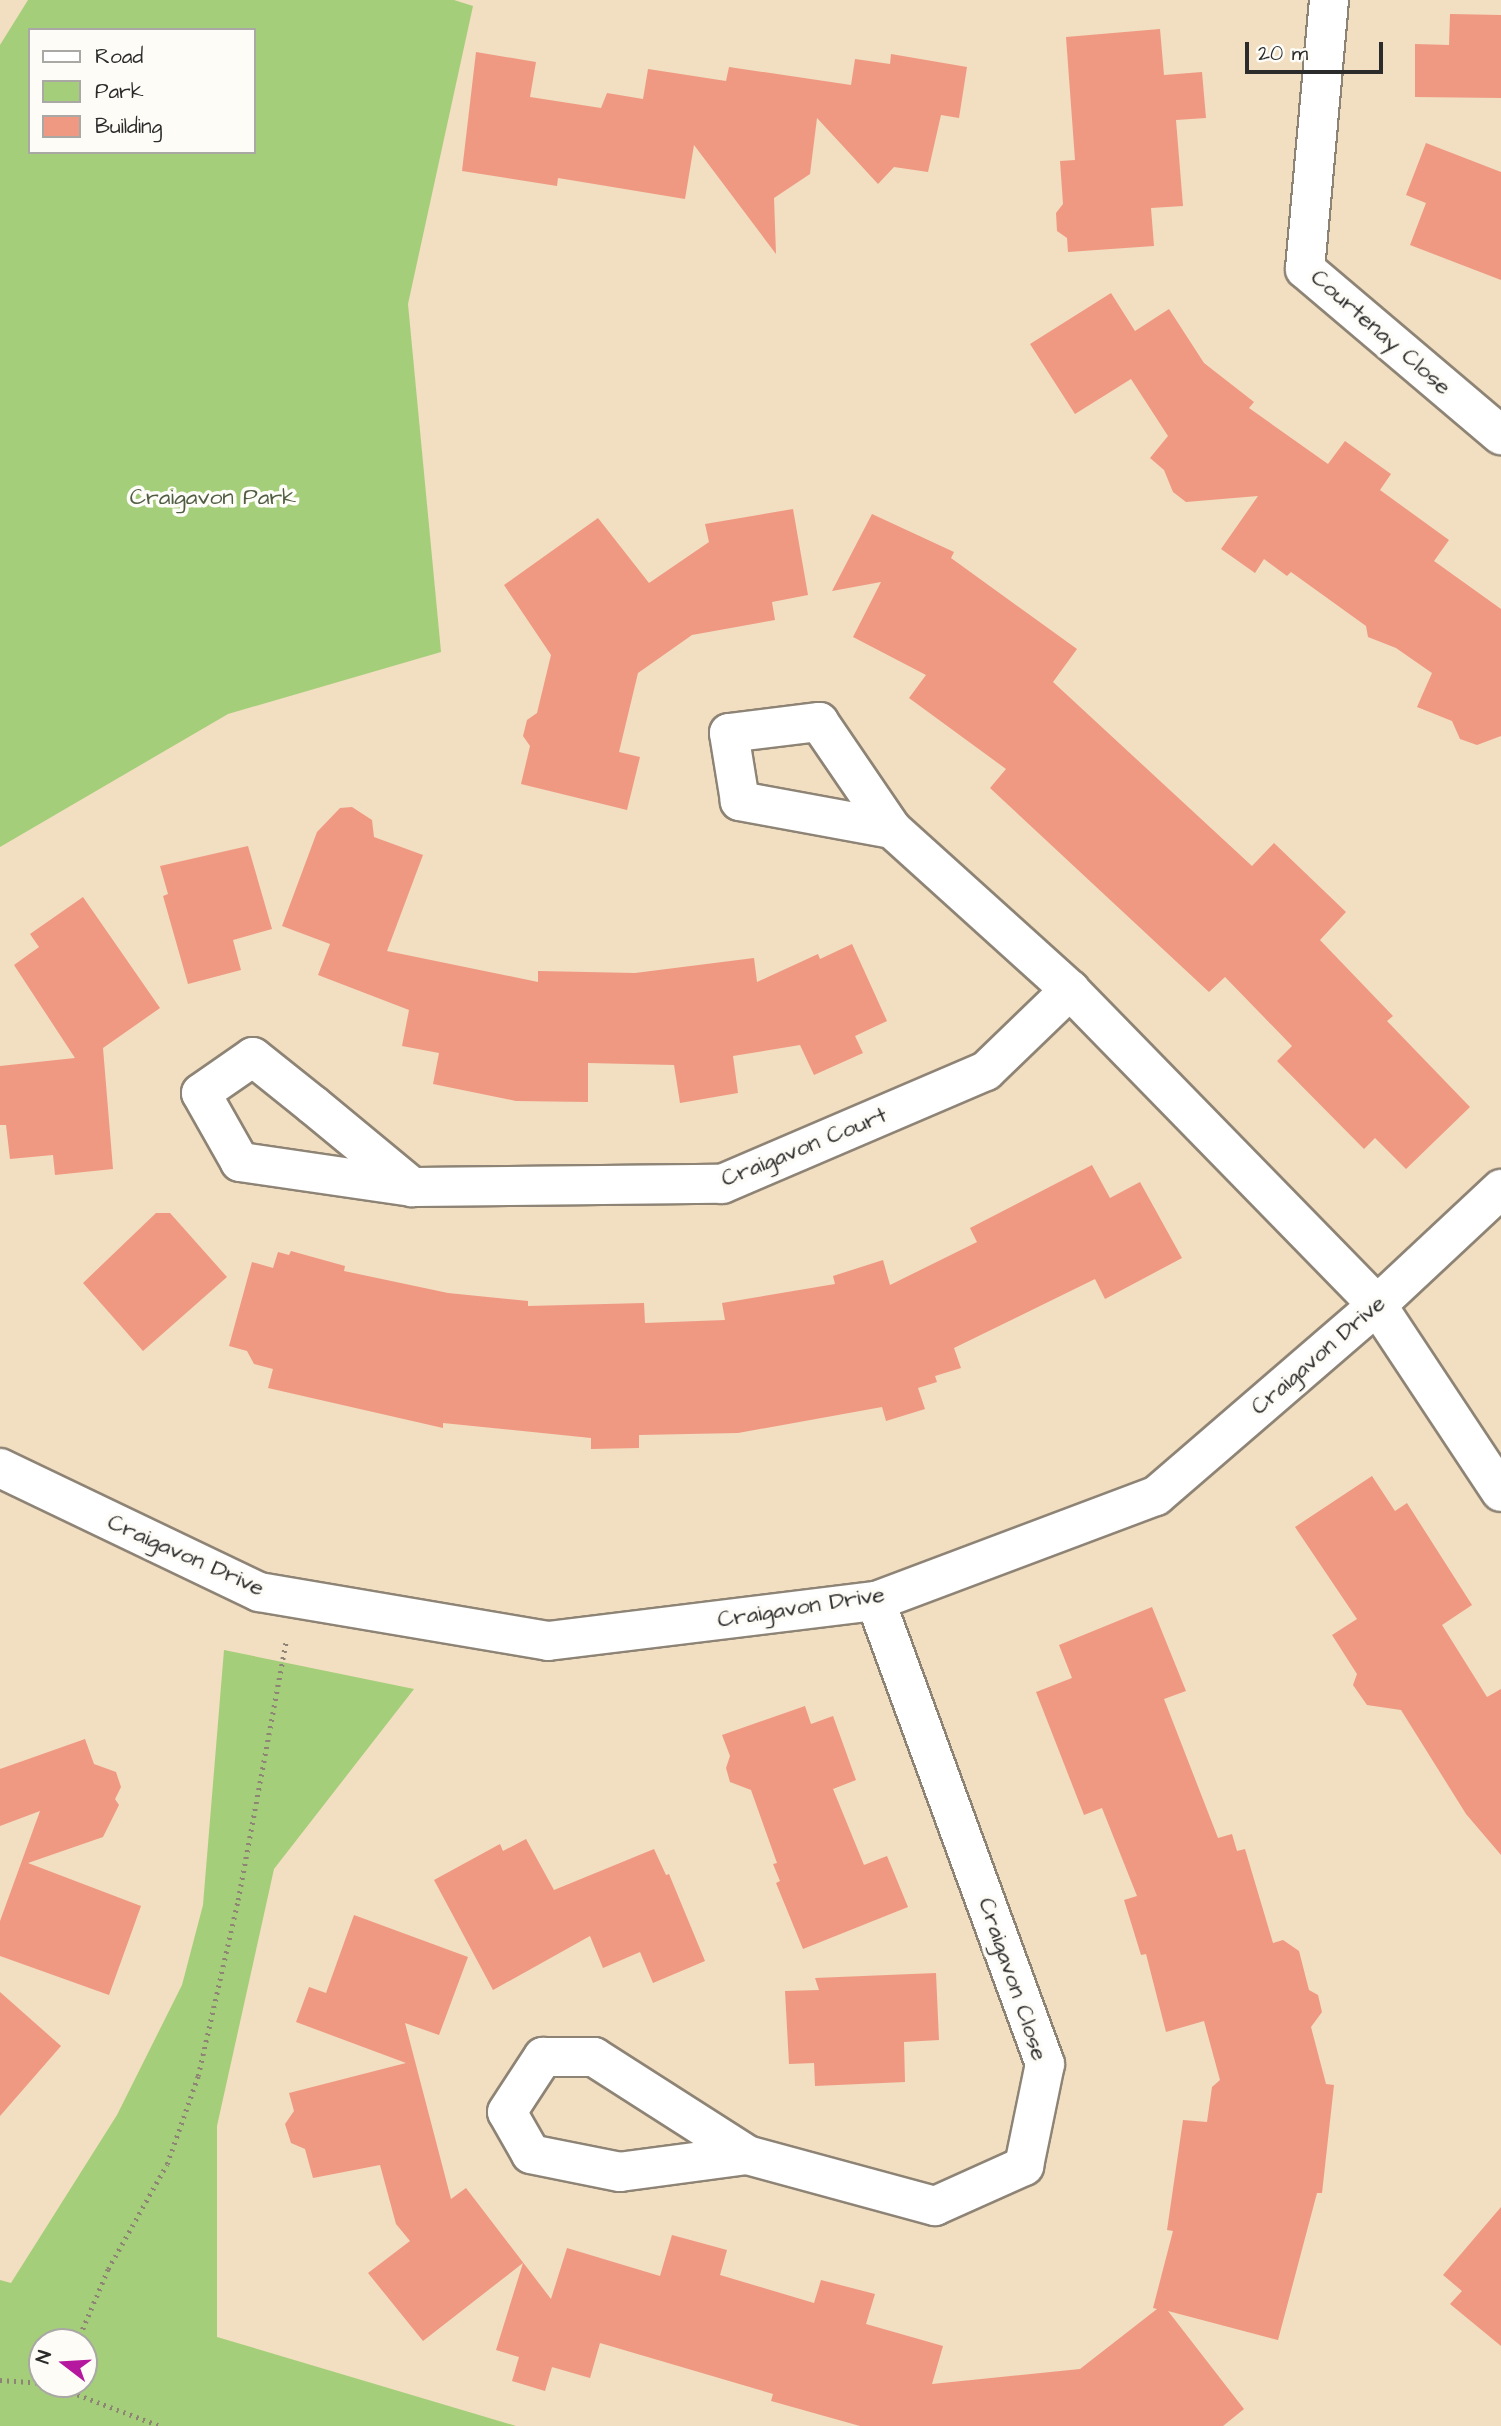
<!DOCTYPE html>
<html>
<head>
<meta charset="utf-8">
<style>
	body { margin:0 }
	#map { position:relative; width:1501px; height:2426px; overflow:hidden; background:#f2dec0; font-family:"Architects Daughter",sans-serif }
	div>[style] { position:absolute }
	.green>* { inset:0; background:#a4ce79 }
	.building>* { inset:0; background:#ef9983 }
	.path>* { height:4.5px; margin-top:-2.25px; transform-origin:0; background:repeating-linear-gradient(90deg,#8e8476 0 2px,transparent 0 7px) }
	.roads { filter:drop-shadow(2px 0 #8e8476) drop-shadow(-2px 0 #8e8476) drop-shadow(0 2px #8e8476) drop-shadow(0 -2px #8e8476) }
	.street>* { height:38px; margin:-19px; padding:0 19px; transform-origin:19px; border-radius:19px; background:#fff }
	.secondary>* { height:38px; margin:-19px; padding:0 19px; transform-origin:19px; border-radius:19px; background:#fff }
	span { translate:-50% -50%; white-space:nowrap; text-align:center; line-height:1.15; -webkit-text-stroke:7px #fdfcf7; paint-order:stroke }
	.street-label { font-size:23px; color:#2b2b2b }
	.park-label { font-size:23px; color:#4f5c42 }
	.legend { position:absolute; left:28px; top:28px; width:228px; height:126px; box-sizing:border-box; background:#fdfcf7; border:2px solid #a9a8a5; margin:0; padding:9px 12px; list-style:none; font-size:21px; color:#2b2b2b }
	.legend li { display:flex; align-items:center; gap:14px; height:35px }
	.legend b { width:35px; border:2px solid #a9a8a5 }
	.north { position:absolute; left:28px; top:2328px; width:70px; height:70px; box-sizing:border-box; background:#fdfcf7; border:2px solid #a9a8a5; border-radius:50%; rotate:287deg; font-size:19px; font-weight:700; line-height:28px; text-align:center; color:#2b2b2b }
	.north::after { content:''; display:block; margin:auto; width:24px; height:32px; background:#b5179e; clip-path:polygon(50% 0,100% 100%,50% 72%,0 100%) }
	.scale { position:absolute; left:1245px; top:42px; width:138px; height:32px; box-sizing:border-box; border:4px solid #2b2b2b; border-top:0; padding-left:9px; font-size:21px; line-height:24px; white-space:nowrap; color:#2b2b2b; -webkit-text-stroke:5px #fdfcf7; paint-order:stroke }
</style>
</head>
<body>
<div id="map">
	<div class="green">
		<div style="clip-path:polygon(evenodd,28px 0,454px 0,473px 6px,408px 304px,441px 652px,228px 714px,0 847px,0 45px,28px 0,30px 30px,254px 30px,254px 152px,30px 152px,30px 30px)"></div>
		<div style="clip-path:polygon(evenodd,224px 1650px,414px 1689px,274px 1869px,217px 2126px,217px 2337px,516px 2426px,0 2426px,0 2280px,11px 2283px,117px 2115px,182px 1985px,203px 1905px,224px 1650px,84px 2342px,84px 2384px,42px 2384px,42px 2342px,84px 2342px)"></div>
	</div>
	<div class="building">
		<div style="clip-path:polygon(1450px 14px,1501px 15px,1501px 98px,1415px 97px,1415px 44px,1449px 45px)"></div>
		<div style="clip-path:polygon(1160px 29px,1164px 75px,1202px 72px,1206px 118px,1176px 120px,1183px 206px,1151px 208px,1154px 246px,1068px 252px,1067px 238px,1057px 231px,1056px 213px,1063px 204px,1060px 161px,1075px 160px,1066px 37px)"></div>
		<div style="clip-path:polygon(476px 52px,536px 62px,530px 97px,601px 108px,607px 93px,643px 99px,648px 69px,726px 81px,729px 67px,851px 85px,855px 59px,890px 64px,891px 54px,967px 67px,959px 118px,941px 115px,928px 172px,894px 167px,878px 184px,817px 118px,810px 174px,774px 198px,776px 254px,694px 145px,685px 199px,558px 178px,557px 186px,462px 171px)"></div>
		<div style="clip-path:polygon(1426px 143px,1501px 172px,1501px 280px,1410px 245px,1426px 203px,1406px 195px)"></div>
		<div style="clip-path:polygon(1111px 293px,1135px 331px,1169px 309px,1204px 363px,1254px 402px,1249px 408px,1328px 464px,1345px 441px,1391px 474px,1380px 490px,1449px 540px,1434px 561px,1501px 609px,1501px 736px,1477px 745px,1460px 739px,1452px 721px,1417px 707px,1432px 673px,1396px 648px,1368px 637px,1366px 626px,1291px 572px,1287px 576px,1264px 559px,1255px 573px,1221px 549px,1258px 496px,1186px 502px,1173px 492px,1164px 470px,1150px 458px,1168px 436px,1131px 379px,1075px 414px,1030px 344px)"></div>
		<div style="clip-path:polygon(793px 509px,808px 595px,772px 602px,775px 620px,692px 635px,638px 673px,619px 752px,640px 757px,627px 810px,521px 784px,530px 746px,523px 736px,527px 720px,537px 713px,551px 655px,504px 585px,598px 518px,649px 583px,709px 542px,705px 524px)"></div>
		<div style="clip-path:polygon(872px 514px,954px 552px,951px 558px,1077px 649px,1053px 682px,1252px 866px,1274px 843px,1346px 912px,1320px 940px,1393px 1016px,1387px 1021px,1470px 1107px,1406px 1169px,1375px 1138px,1364px 1149px,1277px 1061px,1292px 1046px,1225px 977px,1209px 992px,990px 788px,1006px 769px,909px 698px,926px 675px,853px 637px,881px 582px,832px 591px)"></div>
		<div style="clip-path:polygon(352px 807px,372px 820px,374px 837px,423px 855px,387px 951px,538px 982px,538px 971px,635px 973px,754px 958px,757px 982px,818px 954px,820px 959px,852px 944px,887px 1021px,855px 1036px,863px 1053px,814px 1075px,800px 1045px,733px 1056px,738px 1093px,680px 1103px,674px 1065px,588px 1063px,588px 1102px,516px 1101px,433px 1084px,439px 1053px,402px 1046px,409px 1010px,318px 975px,330px 944px,282px 926px,317px 832px,340px 808px)"></div>
		<div style="clip-path:polygon(248px 846px,272px 929px,233px 940px,241px 970px,188px 984px,163px 896px,168px 894px,160px 866px)"></div>
		<div style="clip-path:polygon(83px 897px,160px 1008px,103px 1048px,113px 1169px,55px 1175px,53px 1155px,10px 1159px,6px 1125px,0 1125px,0 1066px,75px 1058px,14px 965px,39px 947px,30px 934px)"></div>
		<div style="clip-path:polygon(1092px 1165px,1110px 1198px,1140px 1182px,1182px 1258px,1105px 1299px,1095px 1279px,954px 1348px,961px 1368px,935px 1376px,937px 1382px,918px 1388px,925px 1409px,886px 1421px,882px 1407px,738px 1433px,639px 1435px,639px 1448px,591px 1449px,591px 1438px,443px 1423px,443px 1428px,268px 1388px,273px 1369px,254px 1364px,247px 1351px,229px 1346px,252px 1262px,273px 1268px,278px 1252px,289px 1255px,291px 1251px,345px 1266px,344px 1271px,448px 1293px,528px 1301px,528px 1306px,644px 1303px,645px 1323px,725px 1320px,722px 1303px,835px 1284px,833px 1276px,883px 1260px,890px 1285px,977px 1242px,970px 1228px)"></div>
		<div style="clip-path:polygon(156px 1213px,170px 1213px,227px 1277px,143px 1351px,83px 1283px)"></div>
		<div style="clip-path:polygon(1372px 1476px,1395px 1511px,1407px 1503px,1472px 1605px,1442px 1625px,1487px 1697px,1501px 1689px,1501px 1855px,1466px 1814px,1401px 1710px,1367px 1705px,1353px 1685px,1357px 1674px,1332px 1635px,1357px 1619px,1295px 1527px)"></div>
		<div style="clip-path:polygon(1152px 1607px,1186px 1691px,1164px 1699px,1218px 1838px,1232px 1834px,1237px 1851px,1245px 1849px,1273px 1943px,1283px 1940px,1299px 1951px,1309px 1990px,1318px 1995px,1322px 2012px,1311px 2027px,1326px 2084px,1334px 2085px,1322px 2193px,1317px 2193px,1278px 2340px,1168px 2311px,1244px 2409px,1223px 2426px,860px 2426px,771px 2401px,773px 2394px,600px 2343px,590px 2378px,552px 2367px,545px 2391px,512px 2381px,519px 2357px,496px 2350px,523px 2263px,423px 2341px,368px 2273px,410px 2241px,396px 2224px,380px 2165px,313px 2178px,305px 2149px,291px 2143px,285px 2124px,294px 2111px,289px 2093px,406px 2063px,296px 2022px,309px 1987px,326px 1993px,354px 1915px,468px 1957px,439px 2035px,405px 2023px,451px 2199px,466px 2188px,551px 2299px,567px 2248px,660px 2276px,672px 2235px,727px 2250px,720px 2275px,814px 2303px,821px 2280px,875px 2294px,866px 2324px,943px 2346px,932px 2384px,1080px 2369px,1157px 2309px,1153px 2308px,1173px 2231px,1167px 2230px,1183px 2120px,1207px 2122px,1212px 2087px,1220px 2080px,1204px 2021px,1166px 2032px,1146px 1954px,1141px 1955px,1124px 1900px,1137px 1896px,1102px 1808px,1084px 1815px,1036px 1692px,1072px 1678px,1059px 1645px)"></div>
		<div style="clip-path:polygon(805px 1706px,811px 1724px,833px 1716px,856px 1780px,833px 1789px,864px 1865px,887px 1856px,908px 1907px,803px 1949px,776px 1883px,780px 1881px,773px 1864px,777px 1863px,751px 1790px,730px 1782px,726px 1768px,730px 1756px,722px 1735px)"></div>
		<div style="clip-path:polygon(85px 1739px,94px 1764px,116px 1772px,121px 1787px,115px 1799px,119px 1805px,103px 1837px,28px 1863px,141px 1906px,109px 1995px,0 1956px,0 1921px,40px 1811px,0 1826px,0 1769px)"></div>
		<div style="clip-path:polygon(526px 1839px,554px 1890px,654px 1849px,666px 1875px,669px 1874px,705px 1961px,653px 1983px,640px 1952px,603px 1968px,590px 1936px,493px 1990px,434px 1880px,500px 1844px,503px 1851px)"></div>
		<div style="clip-path:polygon(936px 1973px,939px 2040px,904px 2042px,905px 2082px,815px 2086px,814px 2063px,789px 2064px,785px 1991px,819px 1990px,815px 1978px)"></div>
		<div style="clip-path:polygon(0 1992px,61px 2046px,0 2116px)"></div>
		<div style="clip-path:polygon(1501px 2207px,1501px 2346px,1450px 2304px,1462px 2291px,1443px 2275px)"></div>
	</div>
	<div class="path">
		<div style="left:77px;top:2342px;width:79px;rotate:-67deg"></div>
		<div style="left:108px;top:2269px;width:120px;rotate:-60.7deg"></div>
		<div style="left:167px;top:2164px;width:93px;rotate:-70.6deg"></div>
		<div style="left:198px;top:2076px;width:180px;rotate:-77.2deg"></div>
		<div style="left:238px;top:1900px;width:264px;rotate:-79.5deg"></div>
		<div style="left:0;top:2380px;width:59px;rotate:3.9deg"></div>
		<div style="left:58px;top:2387px;width:109px;rotate:20.9deg"></div>
	</div>
	<div class="roads">
		<div class="street">
			<div style="left:1329px;top:0;width:270px;rotate:95.1deg"></div>
			<div style="left:1305px;top:269px;width:257px;rotate:40.3deg"></div>
			<div style="left:892px;top:829px;width:155px;rotate:-169.6deg"></div>
			<div style="left:740px;top:801px;width:69px;rotate:-99.2deg"></div>
			<div style="left:729px;top:733px;width:91px;rotate:-7deg"></div>
			<div style="left:819px;top:722px;width:130px;rotate:55.7deg"></div>
			<div style="left:892px;top:829px;width:240px;rotate:42.1deg"></div>
			<div style="left:1070px;top:990px;width:440px;rotate:45.7deg"></div>
			<div style="left:1377px;top:1305px;width:224px;rotate:56.5deg"></div>
			<div style="left:253px;top:1057px;width:77px;rotate:38.7deg"></div>
			<div style="left:313px;top:1105px;width:129px;rotate:39.6deg"></div>
			<div style="left:412px;top:1187px;width:174px;rotate:-171.7deg"></div>
			<div style="left:240px;top:1162px;width:79px;rotate:-119.5deg"></div>
			<div style="left:201px;top:1093px;width:63px;rotate:-34.7deg"></div>
			<div style="left:412px;top:1187px;width:310px;rotate:-0.6deg"></div>
			<div style="left:722px;top:1184px;width:287px;rotate:-23.2deg"></div>
			<div style="left:986px;top:1071px;width:117px;rotate:-44deg"></div>
			<div style="left:543px;top:2057px;width:51px"></div>
			<div style="left:594px;top:2057px;width:182px;rotate:32.6deg"></div>
			<div style="left:747px;top:2155px;width:128px;rotate:172.4deg"></div>
			<div style="left:620px;top:2172px;width:91px;rotate:-168.6deg"></div>
			<div style="left:531px;top:2154px;width:48px;rotate:-119.7deg"></div>
			<div style="left:507px;top:2112px;width:66px;rotate:-56.8deg"></div>
			<div style="left:747px;top:2155px;width:195px;rotate:15.2deg"></div>
			<div style="left:935px;top:2206px;width:98px;rotate:-24.2deg"></div>
			<div style="left:1024px;top:2166px;width:104px;rotate:-78.4deg"></div>
			<div style="left:1045px;top:2064px;width:493px;rotate:-110.1deg"></div>
		</div>
		<div class="secondary">
			<div style="left:0;top:1468px;width:287px;rotate:25.6deg"></div>
			<div style="left:259px;top:1592px;width:293px;rotate:9.6deg"></div>
			<div style="left:548px;top:1641px;width:330px;rotate:-7deg"></div>
			<div style="left:876px;top:1601px;width:299px;rotate:-20.6deg"></div>
			<div style="left:1156px;top:1496px;width:292px;rotate:-40.8deg"></div>
			<div style="left:1377px;top:1305px;width:170px;rotate:-43.1deg"></div>
		</div>
	</div>
	<div class="street-label">
		<span style="left:1381px;top:332px;rotate:41deg">Courtenay Close</span>
		<span style="left:804px;top:1147px;rotate:-22deg">Craigavon Court</span>
		<span style="left:1318px;top:1355px;rotate:-41deg">Craigavon Drive</span>
		<span style="left:186px;top:1555px;rotate:24deg">Craigavon Drive</span>
		<span style="left:801px;top:1607px;rotate:-9deg">Craigavon Drive</span>
		<span style="left:1013px;top:1979px;rotate:71deg">Craigavon Close</span>
	</div>
	<div class="park-label">
		<span style="left:213px;top:497px">Craigavon Park</span>
	</div>
	<ul class="legend">
	<li><b style="height:9px;background:#fff"></b>Road</li>
	<li><b style="height:19px;background:#a4ce79"></b>Park</li>
	<li><b style="height:19px;background:#ef9983"></b>Building</li>
	</ul>
	<div class="north">N</div>
	<div class="scale">20 m</div>
</div>
</body>
</html>
